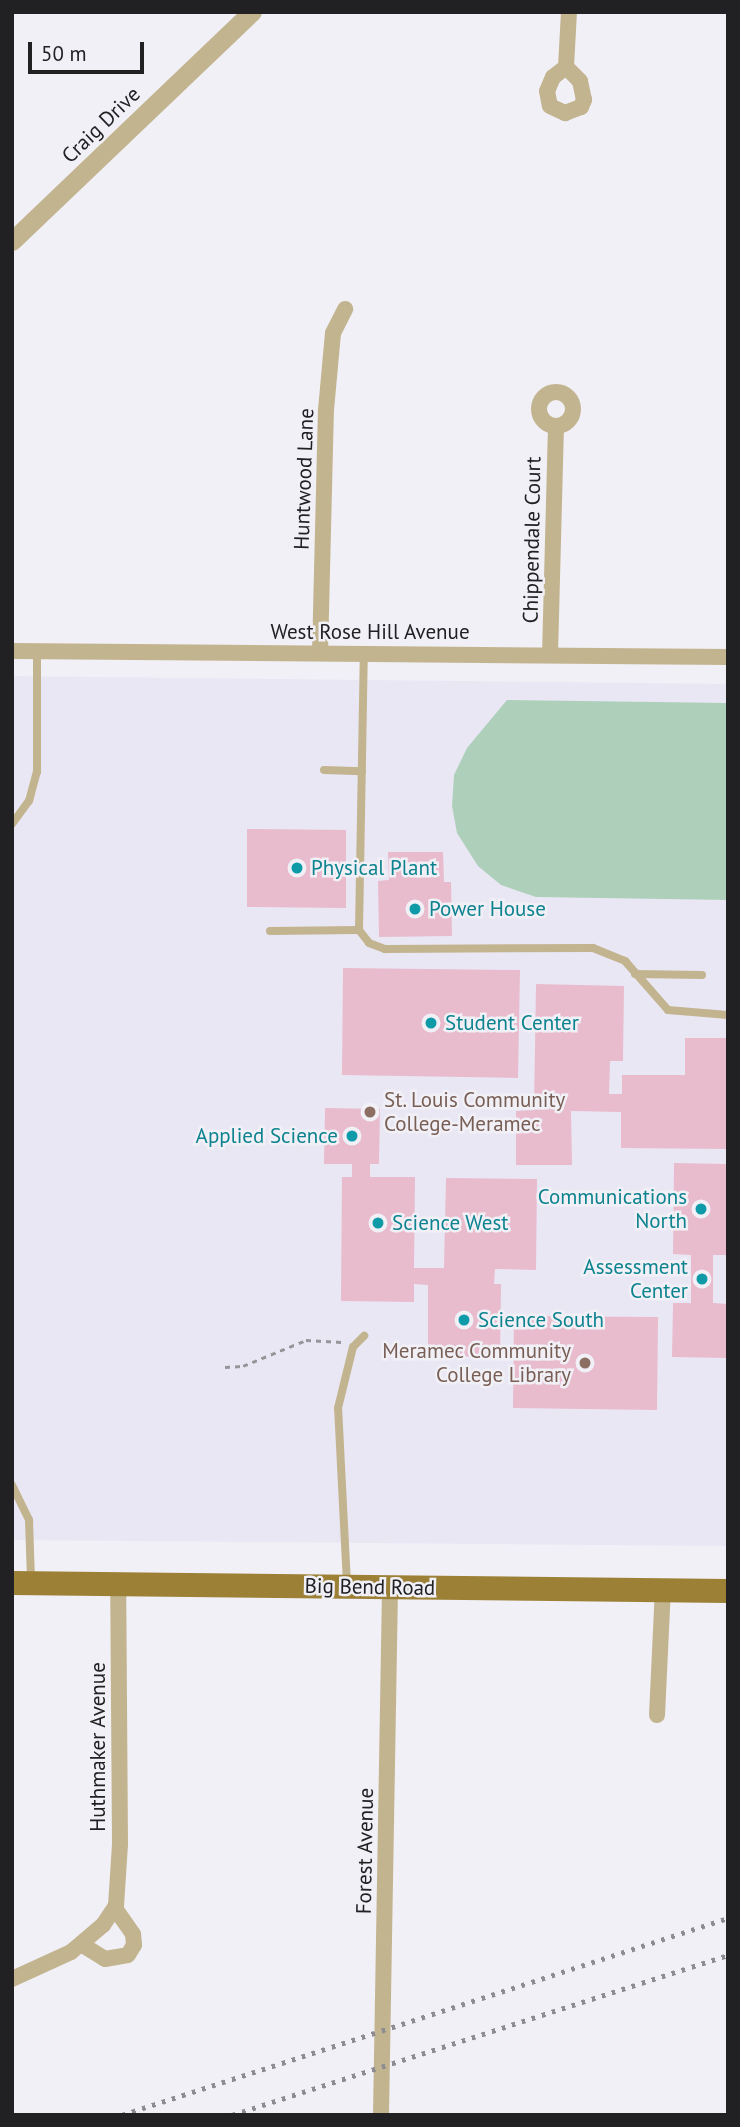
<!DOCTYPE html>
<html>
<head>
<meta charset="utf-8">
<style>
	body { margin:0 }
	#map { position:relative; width:740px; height:2127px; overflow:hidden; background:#f1f0f6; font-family:"PT Sans",sans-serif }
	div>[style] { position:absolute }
	.built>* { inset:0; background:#eae7f5 }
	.green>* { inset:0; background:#aecfba }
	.building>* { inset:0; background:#e8bbcd }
	.path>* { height:2.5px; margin-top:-1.25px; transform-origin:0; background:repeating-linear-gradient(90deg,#96969a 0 5px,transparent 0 10px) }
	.service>* { height:8px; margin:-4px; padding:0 4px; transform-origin:4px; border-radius:4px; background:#c3b490 }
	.minor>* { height:16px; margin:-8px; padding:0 8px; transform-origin:8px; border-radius:8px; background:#c3b490 }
	.minor>.ring { margin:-8px; padding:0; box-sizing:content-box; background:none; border:16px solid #c3b490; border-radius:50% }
	.tertiary>* { height:19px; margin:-9.5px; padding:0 9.5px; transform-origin:9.5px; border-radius:9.5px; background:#c3b490 }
	.primary>* { height:24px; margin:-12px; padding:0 12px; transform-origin:12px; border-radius:12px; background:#9c8036 }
	.rail>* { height:4.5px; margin-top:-2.25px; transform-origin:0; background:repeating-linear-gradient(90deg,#8d8d91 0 3.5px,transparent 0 10.5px) }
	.dots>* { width:19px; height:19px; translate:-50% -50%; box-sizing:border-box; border:4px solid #f1f0f6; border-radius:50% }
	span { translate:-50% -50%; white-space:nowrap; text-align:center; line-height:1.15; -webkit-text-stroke:5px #f1f0f6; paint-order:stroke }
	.street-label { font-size:21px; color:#212123 }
	.culture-label { font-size:21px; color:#0d838f }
	.left { translate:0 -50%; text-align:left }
	.right { translate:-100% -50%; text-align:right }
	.education-label { font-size:21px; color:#785e54 }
	.frame { position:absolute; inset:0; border:14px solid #212123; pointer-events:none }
	.scale { position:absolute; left:28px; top:42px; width:116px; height:32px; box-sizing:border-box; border:4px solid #212123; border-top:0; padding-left:9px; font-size:21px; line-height:24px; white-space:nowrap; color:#212123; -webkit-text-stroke:5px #f1f0f6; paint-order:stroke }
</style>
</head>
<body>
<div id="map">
	<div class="built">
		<div style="clip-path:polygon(12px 676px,728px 684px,728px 1546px,12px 1540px)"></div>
	</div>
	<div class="green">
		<div style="clip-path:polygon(507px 700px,728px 703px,728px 900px,536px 897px,501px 885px,478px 866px,457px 833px,452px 806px,454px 775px,467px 748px)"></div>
	</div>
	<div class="building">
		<div style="clip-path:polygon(247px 829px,346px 830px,346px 908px,247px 907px)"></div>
		<div style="clip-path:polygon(388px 852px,443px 852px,444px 882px,451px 882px,452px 936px,379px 937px,378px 881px,389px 880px)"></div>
		<div style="clip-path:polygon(343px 968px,520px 970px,518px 1078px,342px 1075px)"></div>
		<div style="clip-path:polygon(536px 984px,624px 986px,623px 1061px,610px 1061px,609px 1094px,622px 1094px,622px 1075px,685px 1075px,685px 1038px,728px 1038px,728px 1149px,621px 1148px,621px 1112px,571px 1111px,572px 1165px,516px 1165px,516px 1111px,534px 1110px)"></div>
		<div style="clip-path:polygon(325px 1108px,380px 1109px,379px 1164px,370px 1164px,370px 1177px,415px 1177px,414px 1268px,444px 1268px,446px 1178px,537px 1179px,536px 1270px,495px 1269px,494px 1284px,501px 1284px,500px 1357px,428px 1356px,428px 1285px,414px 1284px,414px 1302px,341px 1301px,342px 1177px,352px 1177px,352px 1164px,324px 1164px)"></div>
		<div style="clip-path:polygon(674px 1163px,728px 1164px,728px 1255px,713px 1255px,713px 1303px,728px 1304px,727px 1358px,672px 1357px,673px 1303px,691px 1303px,691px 1255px,673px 1254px)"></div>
		<div style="clip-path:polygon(514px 1316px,658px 1317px,657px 1410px,513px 1408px)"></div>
	</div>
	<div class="path">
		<div style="left:225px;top:1367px;width:18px;rotate:-3deg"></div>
		<div style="left:243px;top:1366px;width:68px;rotate:-22.4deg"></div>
		<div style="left:306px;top:1340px;width:36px;rotate:3deg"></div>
	</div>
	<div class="service">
		<div style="left:324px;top:770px;width:38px;rotate:2deg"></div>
		<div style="left:12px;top:824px;width:29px;rotate:-54deg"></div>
		<div style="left:29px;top:801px;width:30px;rotate:-75deg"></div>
		<div style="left:37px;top:772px;width:121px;rotate:-90deg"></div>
		<div style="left:359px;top:930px;width:277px;rotate:-89deg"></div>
		<div style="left:270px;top:931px;width:89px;rotate:-0.6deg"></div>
		<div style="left:359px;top:930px;width:16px;rotate:52deg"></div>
		<div style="left:369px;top:943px;width:17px;rotate:21deg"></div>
		<div style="left:385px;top:949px;width:208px;rotate:-0.3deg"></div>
		<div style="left:593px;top:948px;width:35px;rotate:22deg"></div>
		<div style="left:625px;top:961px;width:65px;rotate:48.7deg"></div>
		<div style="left:668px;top:1010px;width:60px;rotate:4.8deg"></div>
		<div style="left:635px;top:974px;width:67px;rotate:0.9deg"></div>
		<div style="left:12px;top:1485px;width:39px;rotate:64deg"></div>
		<div style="left:29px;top:1520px;width:59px;rotate:88.1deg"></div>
		<div style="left:347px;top:1584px;width:176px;rotate:-92.9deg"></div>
		<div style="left:338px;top:1408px;width:63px;rotate:-76.2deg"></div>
		<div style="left:353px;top:1347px;width:16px;rotate:-45deg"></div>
	</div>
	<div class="minor">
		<div style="left:566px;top:67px;width:16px;rotate:142deg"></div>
		<div style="left:553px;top:77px;width:15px;rotate:113deg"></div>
		<div style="left:547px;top:91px;width:15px;rotate:79deg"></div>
		<div style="left:550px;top:106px;width:17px;rotate:25deg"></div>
		<div style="left:565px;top:113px;width:17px;rotate:-21deg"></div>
		<div style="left:581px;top:107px;width:8px;rotate:-67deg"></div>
		<div style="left:584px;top:100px;width:19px;rotate:-102deg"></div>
		<div style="left:580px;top:81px;width:20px;rotate:-135deg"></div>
		<div style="left:566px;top:67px;width:55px;rotate:-86.9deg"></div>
		<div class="ring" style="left:539px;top:392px;width:18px;height:18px"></div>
		<div style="left:12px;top:651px;width:716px;rotate:0.48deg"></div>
		<div style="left:320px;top:653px;width:243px;rotate:-88.6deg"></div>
		<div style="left:326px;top:410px;width:77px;rotate:-84.8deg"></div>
		<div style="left:333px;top:333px;width:27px;rotate:-63deg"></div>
		<div style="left:550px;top:655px;width:229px;rotate:-88.5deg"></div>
		<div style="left:657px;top:1715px;width:125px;rotate:-87.3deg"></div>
		<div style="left:81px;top:1944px;width:28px;rotate:32deg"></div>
		<div style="left:105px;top:1959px;width:23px;rotate:-10deg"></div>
		<div style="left:128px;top:1955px;width:12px;rotate:-59deg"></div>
		<div style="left:134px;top:1945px;width:11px;rotate:-95deg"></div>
		<div style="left:133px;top:1934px;width:32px;rotate:-125deg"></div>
		<div style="left:12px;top:1979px;width:65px;rotate:-24.6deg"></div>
		<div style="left:71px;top:1952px;width:42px;rotate:-40.2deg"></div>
		<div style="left:103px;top:1925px;width:23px;rotate:-56deg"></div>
		<div style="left:116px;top:1906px;width:62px;rotate:-86.3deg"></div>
		<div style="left:120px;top:1844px;width:260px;rotate:-90.4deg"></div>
		<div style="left:381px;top:2115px;width:528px;rotate:-89.02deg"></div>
	</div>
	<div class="tertiary">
		<div style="left:12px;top:241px;width:332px;rotate:-43.7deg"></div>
	</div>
	<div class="primary">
		<div style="left:12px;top:1583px;width:716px;rotate:0.64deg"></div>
	</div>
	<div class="rail">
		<div style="left:122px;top:2115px;width:637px;rotate:-18.01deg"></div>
		<div style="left:232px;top:2115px;width:521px;rotate:-17.88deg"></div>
	</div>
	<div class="dots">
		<div style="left:297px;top:868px;background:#0f9aa8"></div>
		<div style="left:415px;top:909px;background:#0f9aa8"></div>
		<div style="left:431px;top:1023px;background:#0f9aa8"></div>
		<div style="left:370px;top:1112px;background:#8d6e63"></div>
		<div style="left:352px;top:1136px;background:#0f9aa8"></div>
		<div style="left:701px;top:1209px;background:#0f9aa8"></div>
		<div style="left:378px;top:1223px;background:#0f9aa8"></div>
		<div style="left:702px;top:1279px;background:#0f9aa8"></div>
		<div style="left:464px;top:1320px;background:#0f9aa8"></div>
		<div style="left:585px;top:1363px;background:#8d6e63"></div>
	</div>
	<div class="street-label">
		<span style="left:101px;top:125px;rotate:-44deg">Craig Drive</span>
		<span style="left:304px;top:479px;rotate:-88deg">Huntwood Lane</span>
		<span style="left:532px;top:540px;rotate:-89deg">Chippendale Court</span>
		<span style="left:370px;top:632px">West Rose Hill Avenue</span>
		<span style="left:370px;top:1587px;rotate:1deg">Big Bend Road</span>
		<span style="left:98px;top:1747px;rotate:-90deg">Huthmaker Avenue</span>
		<span style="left:365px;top:1851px;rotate:-89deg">Forest Avenue</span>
	</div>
	<div class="culture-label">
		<span class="left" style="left:311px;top:868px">Physical Plant</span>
		<span class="left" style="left:429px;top:909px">Power House</span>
		<span class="left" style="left:445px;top:1023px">Student Center</span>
		<span class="right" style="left:338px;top:1136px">Applied Science</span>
		<span class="right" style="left:687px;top:1209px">Communications<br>North</span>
		<span class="left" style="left:392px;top:1223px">Science West</span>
		<span class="right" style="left:688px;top:1279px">Assessment<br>Center</span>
		<span class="left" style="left:478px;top:1320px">Science South</span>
	</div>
	<div class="education-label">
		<span class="left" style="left:384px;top:1112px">St. Louis Community<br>College-Meramec</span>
		<span class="right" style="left:571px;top:1363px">Meramec Community<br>College Library</span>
	</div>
	<div class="frame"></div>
	<div class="scale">50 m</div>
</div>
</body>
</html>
